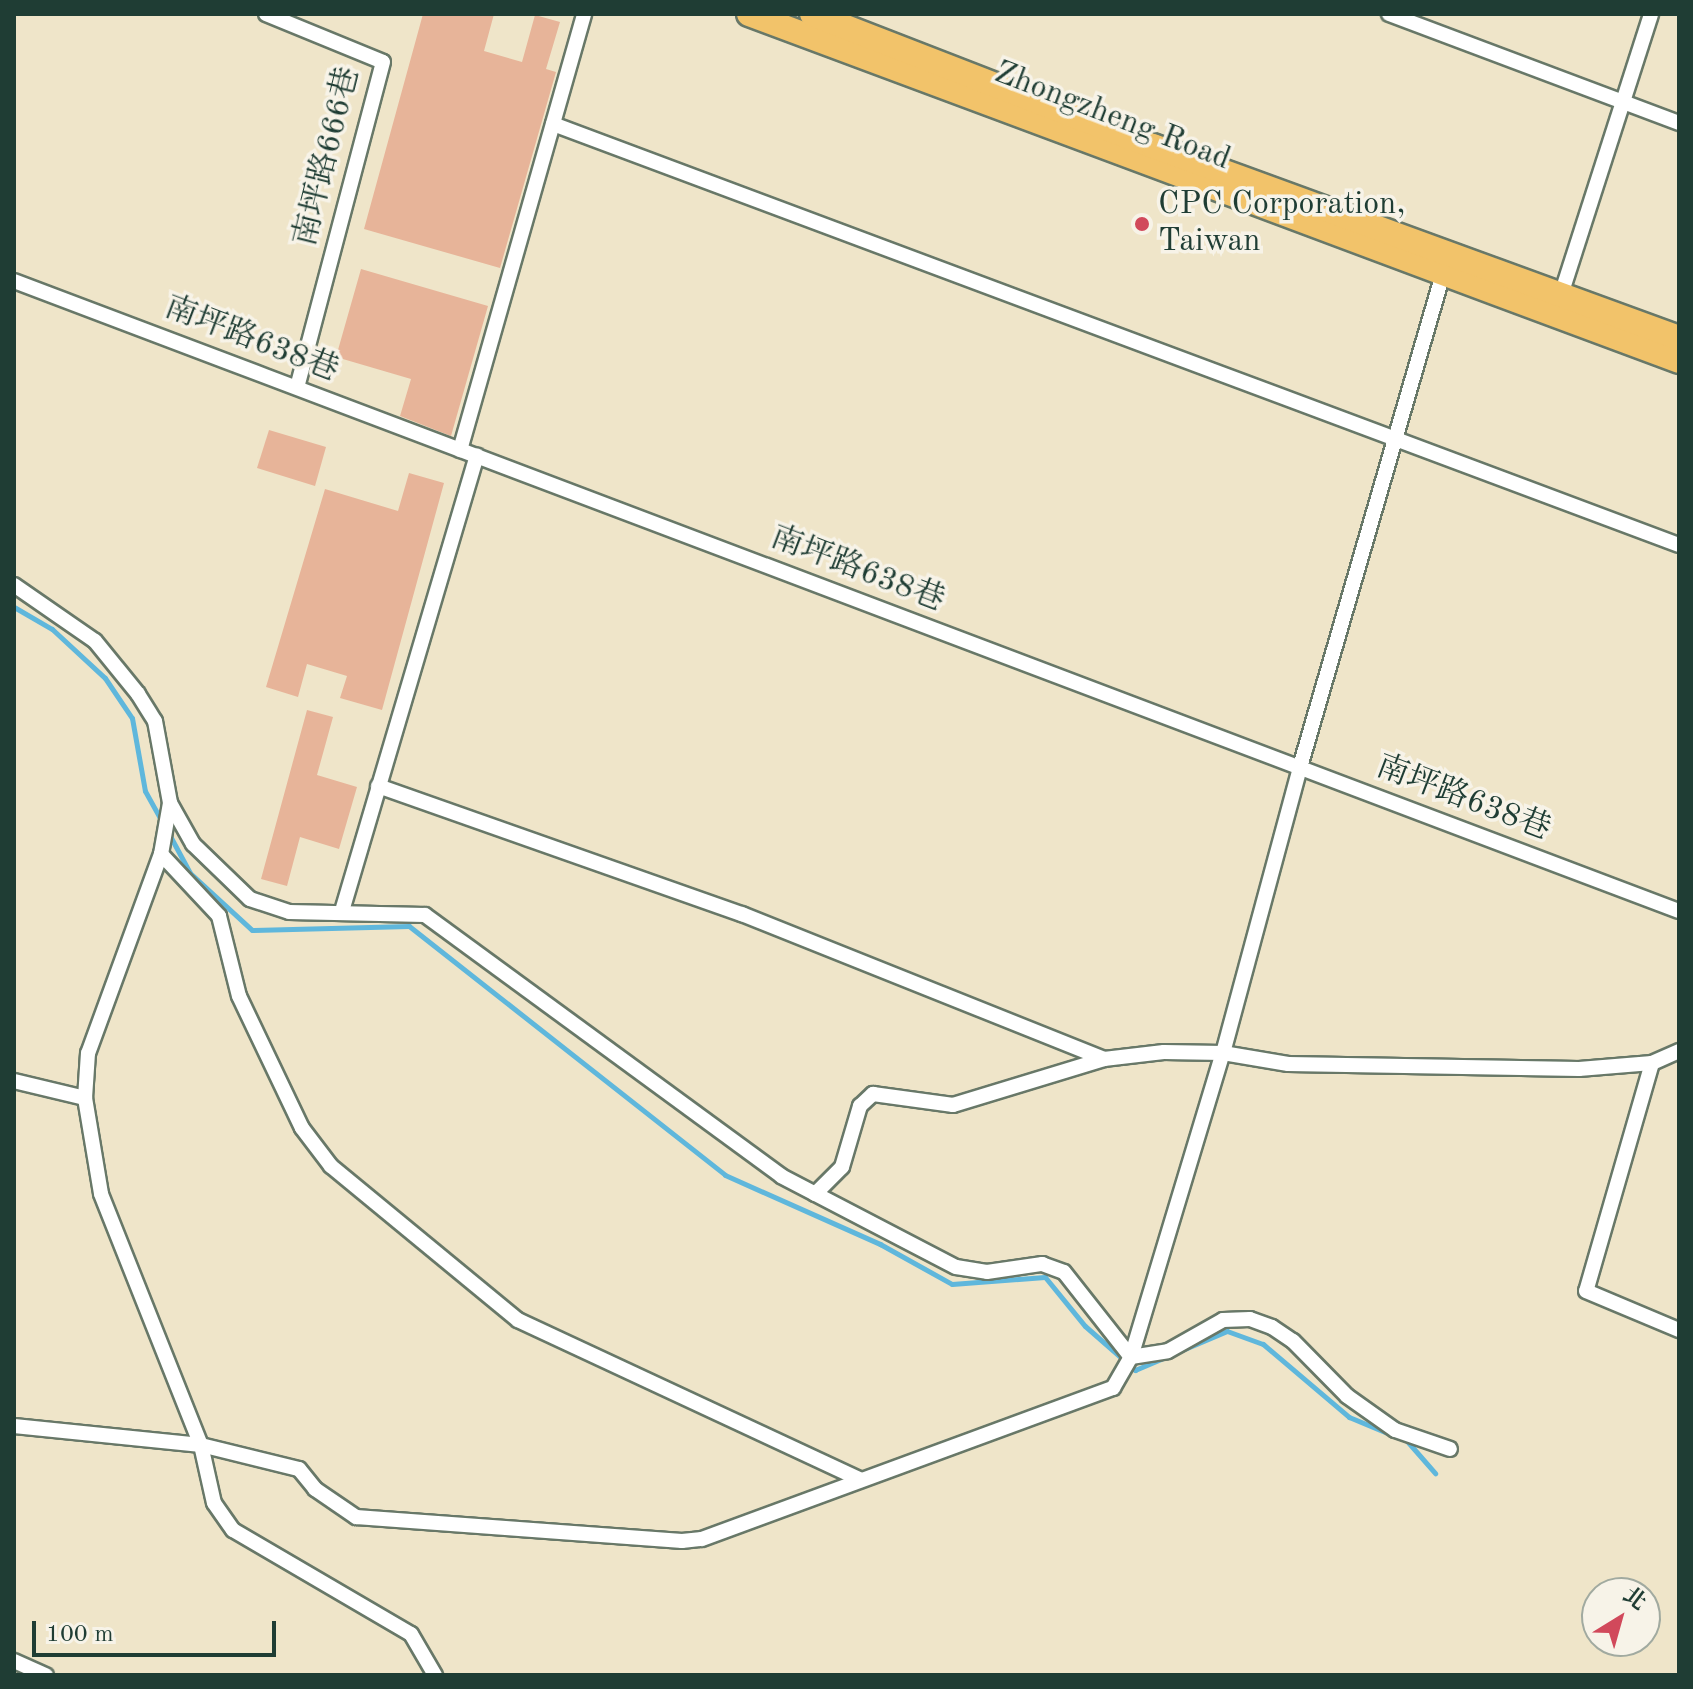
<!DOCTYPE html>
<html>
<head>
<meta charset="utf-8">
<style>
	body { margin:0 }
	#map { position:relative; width:1693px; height:1689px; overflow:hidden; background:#efe5c9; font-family:"Old Standard TT","Noto Serif TC",serif }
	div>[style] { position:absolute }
	.stream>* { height:5px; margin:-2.5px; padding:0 2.5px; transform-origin:2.5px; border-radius:2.5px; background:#5fb7dc }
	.building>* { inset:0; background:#e7b499 }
	.roads { filter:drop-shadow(2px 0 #687868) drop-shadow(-2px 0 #687868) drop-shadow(0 2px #687868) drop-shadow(0 -2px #687868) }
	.street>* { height:14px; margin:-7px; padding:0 7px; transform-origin:7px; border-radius:7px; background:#fff }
	.primary>* { height:24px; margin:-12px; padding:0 12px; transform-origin:12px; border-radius:12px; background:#f2c36a }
	.dots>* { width:22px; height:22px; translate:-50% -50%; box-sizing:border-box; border:4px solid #f7f3e8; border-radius:50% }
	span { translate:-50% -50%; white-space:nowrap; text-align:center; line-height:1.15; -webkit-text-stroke:7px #f7f3e8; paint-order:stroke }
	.street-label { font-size:32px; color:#1f3d34 }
	.poi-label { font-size:32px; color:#1f3d34 }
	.left { translate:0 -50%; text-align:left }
	.frame { position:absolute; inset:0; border:16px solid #1f3d34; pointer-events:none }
	.north { position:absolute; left:1581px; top:1577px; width:80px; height:80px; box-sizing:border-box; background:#f7f3e8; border:2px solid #a1aaa0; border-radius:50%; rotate:37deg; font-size:22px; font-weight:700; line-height:32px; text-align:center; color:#1f3d34 }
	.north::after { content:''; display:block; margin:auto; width:28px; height:36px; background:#d1495b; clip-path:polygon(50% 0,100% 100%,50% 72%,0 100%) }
	.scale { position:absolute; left:32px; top:1621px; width:244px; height:36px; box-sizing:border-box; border:4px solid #1f3d34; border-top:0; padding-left:10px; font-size:24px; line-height:28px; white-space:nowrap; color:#1f3d34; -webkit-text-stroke:6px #f7f3e8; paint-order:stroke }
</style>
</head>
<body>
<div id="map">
	<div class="stream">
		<div style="left:14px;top:607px;width:44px;rotate:30.1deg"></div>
		<div style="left:52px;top:629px;width:72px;rotate:42.8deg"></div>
		<div style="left:105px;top:678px;width:48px;rotate:56deg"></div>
		<div style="left:132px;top:718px;width:74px;rotate:79.9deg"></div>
		<div style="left:145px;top:791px;width:35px;rotate:61deg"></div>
		<div style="left:169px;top:834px;width:44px;rotate:61.7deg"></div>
		<div style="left:190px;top:873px;width:84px;rotate:42.6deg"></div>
		<div style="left:252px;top:930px;width:157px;rotate:-1.5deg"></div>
		<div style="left:409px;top:926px;width:402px;rotate:38.2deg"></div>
		<div style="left:725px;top:1175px;width:170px;rotate:24deg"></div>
		<div style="left:880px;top:1244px;width:82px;rotate:29.1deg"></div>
		<div style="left:952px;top:1284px;width:93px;rotate:-4.3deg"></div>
		<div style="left:1045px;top:1277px;width:63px;rotate:50.8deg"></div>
		<div style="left:1085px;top:1326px;width:67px;rotate:41.3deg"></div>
		<div style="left:1135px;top:1370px;width:100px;rotate:-23deg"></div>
		<div style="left:1227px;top:1331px;width:38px;rotate:20deg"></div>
		<div style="left:1263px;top:1344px;width:113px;rotate:40.3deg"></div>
		<div style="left:1349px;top:1417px;width:44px;rotate:22.5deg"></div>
		<div style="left:1407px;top:1441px;width:43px;rotate:48.8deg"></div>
	</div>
	<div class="building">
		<div style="clip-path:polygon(423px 14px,494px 14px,484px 51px,522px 62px,535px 15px,560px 22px,546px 69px,556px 72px,500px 268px,364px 229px)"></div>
		<div style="clip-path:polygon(361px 269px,488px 306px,451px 436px,400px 416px,411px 379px,336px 357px)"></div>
		<div style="clip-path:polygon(269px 430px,326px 447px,315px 486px,257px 468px)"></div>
		<div style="clip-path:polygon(409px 473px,444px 483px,382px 710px,340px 698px,347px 676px,307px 664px,298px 697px,266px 687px,325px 489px,398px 511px)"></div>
		<div style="clip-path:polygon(307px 710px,333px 717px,317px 775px,357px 787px,339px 849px,300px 837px,287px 886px,261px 879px)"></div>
	</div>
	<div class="roads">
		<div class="street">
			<div style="left:266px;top:14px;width:126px;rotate:22.3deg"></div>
			<div style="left:383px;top:62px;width:336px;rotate:104.8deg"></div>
			<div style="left:1389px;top:14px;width:310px;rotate:20.6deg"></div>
			<div style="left:553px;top:124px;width:1202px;rotate:20.5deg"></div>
			<div style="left:14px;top:281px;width:1780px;rotate:20.73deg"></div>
			<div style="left:1559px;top:301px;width:301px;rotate:-72.2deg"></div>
			<div style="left:460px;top:450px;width:453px;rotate:-74.1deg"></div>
			<div style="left:14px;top:585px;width:98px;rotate:34.7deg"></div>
			<div style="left:95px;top:641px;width:68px;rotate:50.9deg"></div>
			<div style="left:138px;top:694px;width:32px;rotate:58deg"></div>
			<div style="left:155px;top:721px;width:83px;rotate:79.6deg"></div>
			<div style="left:170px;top:803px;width:47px;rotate:60.7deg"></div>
			<div style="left:193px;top:844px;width:79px;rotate:44deg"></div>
			<div style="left:250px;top:899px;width:41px;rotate:18.4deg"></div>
			<div style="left:289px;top:912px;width:136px;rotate:1.3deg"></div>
			<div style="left:425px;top:915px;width:441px;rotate:36.2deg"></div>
			<div style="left:781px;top:1176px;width:197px;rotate:27.5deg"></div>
			<div style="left:956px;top:1267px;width:31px;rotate:9deg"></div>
			<div style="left:987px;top:1272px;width:56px;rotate:-8.3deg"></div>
			<div style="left:1042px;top:1264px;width:23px;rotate:20deg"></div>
			<div style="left:1064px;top:1272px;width:108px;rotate:51.8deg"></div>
			<div style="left:1131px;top:1357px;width:37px;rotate:-9deg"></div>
			<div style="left:1168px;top:1351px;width:63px;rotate:-29.4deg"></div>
			<div style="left:1223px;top:1320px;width:27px;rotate:-2deg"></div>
			<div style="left:1250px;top:1319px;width:23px;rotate:20deg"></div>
			<div style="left:1272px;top:1327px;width:25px;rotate:34deg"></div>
			<div style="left:1293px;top:1341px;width:77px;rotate:45.5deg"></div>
			<div style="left:1347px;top:1396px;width:59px;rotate:35.3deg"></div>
			<div style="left:1395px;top:1430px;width:58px;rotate:19.1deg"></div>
			<div style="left:378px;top:786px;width:386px;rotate:19.4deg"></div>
			<div style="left:742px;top:914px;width:390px;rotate:21.8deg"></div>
			<div style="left:170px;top:803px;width:52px;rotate:100deg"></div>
			<div style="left:161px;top:854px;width:212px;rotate:110.1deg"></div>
			<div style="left:88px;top:1053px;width:45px;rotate:93.8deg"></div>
			<div style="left:85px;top:1098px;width:97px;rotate:80.5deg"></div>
			<div style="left:101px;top:1194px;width:270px;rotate:68.3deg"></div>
			<div style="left:201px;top:1445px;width:59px;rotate:77.4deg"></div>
			<div style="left:214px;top:1503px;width:33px;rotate:55deg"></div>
			<div style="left:233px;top:1530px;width:206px;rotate:30.3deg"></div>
			<div style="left:411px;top:1634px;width:48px;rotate:59.7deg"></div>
			<div style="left:161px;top:854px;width:85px;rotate:46.9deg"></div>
			<div style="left:219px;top:916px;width:82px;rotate:76deg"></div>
			<div style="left:239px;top:996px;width:146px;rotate:64.5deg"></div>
			<div style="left:302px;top:1128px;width:48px;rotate:52.7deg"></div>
			<div style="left:331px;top:1166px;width:242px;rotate:39.5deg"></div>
			<div style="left:518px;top:1320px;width:378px;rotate:25deg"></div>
			<div style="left:342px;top:911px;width:475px;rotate:-73.5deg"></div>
			<div style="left:1652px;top:1063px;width:237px;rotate:106.1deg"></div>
			<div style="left:1586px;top:1291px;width:101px;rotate:22.8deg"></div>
			<div style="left:14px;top:1081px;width:73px;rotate:13.5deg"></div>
			<div style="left:815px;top:1194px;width:38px;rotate:-45deg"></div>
			<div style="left:842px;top:1167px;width:64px;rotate:-73.6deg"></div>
			<div style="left:860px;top:1106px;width:18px;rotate:-43deg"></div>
			<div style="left:873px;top:1094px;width:81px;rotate:7.8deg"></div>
			<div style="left:953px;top:1105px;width:158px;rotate:-16.9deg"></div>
			<div style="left:1104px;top:1059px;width:60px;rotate:-6.7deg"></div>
			<div style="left:1164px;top:1052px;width:59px;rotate:1deg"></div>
			<div style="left:1223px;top:1053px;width:66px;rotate:9.6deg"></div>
			<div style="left:1288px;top:1064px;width:291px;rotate:1deg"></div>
			<div style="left:1579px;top:1069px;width:73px;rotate:-4.7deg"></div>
			<div style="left:1652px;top:1063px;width:30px;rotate:-24deg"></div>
			<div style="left:14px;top:1426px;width:188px;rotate:5.8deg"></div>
			<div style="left:201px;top:1445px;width:101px;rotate:13.8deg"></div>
			<div style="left:299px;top:1469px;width:26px;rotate:51deg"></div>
			<div style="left:315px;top:1489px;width:50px;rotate:34.3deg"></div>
			<div style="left:356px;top:1517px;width:327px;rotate:4.2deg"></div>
			<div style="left:682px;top:1541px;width:20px;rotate:-6deg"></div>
			<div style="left:702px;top:1539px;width:438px;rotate:-20.2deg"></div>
			<div style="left:1113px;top:1388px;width:36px;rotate:-60deg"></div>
			<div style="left:1131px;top:1357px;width:318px;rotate:-73.2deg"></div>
			<div style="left:1223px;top:1053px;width:296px;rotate:-74.9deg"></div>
			<div style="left:1300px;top:767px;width:521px;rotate:-73.83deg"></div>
			<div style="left:14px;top:1661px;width:35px;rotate:24deg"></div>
		</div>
		<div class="primary">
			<div style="left:749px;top:14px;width:993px;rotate:20.46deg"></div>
			<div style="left:812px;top:14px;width:366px;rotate:21.2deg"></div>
			<div style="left:1153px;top:146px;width:560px;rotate:20.05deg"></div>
		</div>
	</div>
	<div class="dots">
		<div style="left:1142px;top:224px;background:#d1495b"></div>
	</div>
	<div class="street-label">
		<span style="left:1112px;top:117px;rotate:21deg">Zhongzheng Road</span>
		<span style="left:328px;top:157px;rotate:-76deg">南坪路666巷</span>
		<span style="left:251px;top:340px;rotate:21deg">南坪路638巷</span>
		<span style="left:857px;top:570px;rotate:21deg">南坪路638巷</span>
		<span style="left:1463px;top:799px;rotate:21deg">南坪路638巷</span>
	</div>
	<div class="poi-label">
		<span class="left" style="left:1158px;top:224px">CPC Corporation,<br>Taiwan</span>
	</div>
	<div class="frame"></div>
	<div class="north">北</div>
	<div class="scale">100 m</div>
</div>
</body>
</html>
